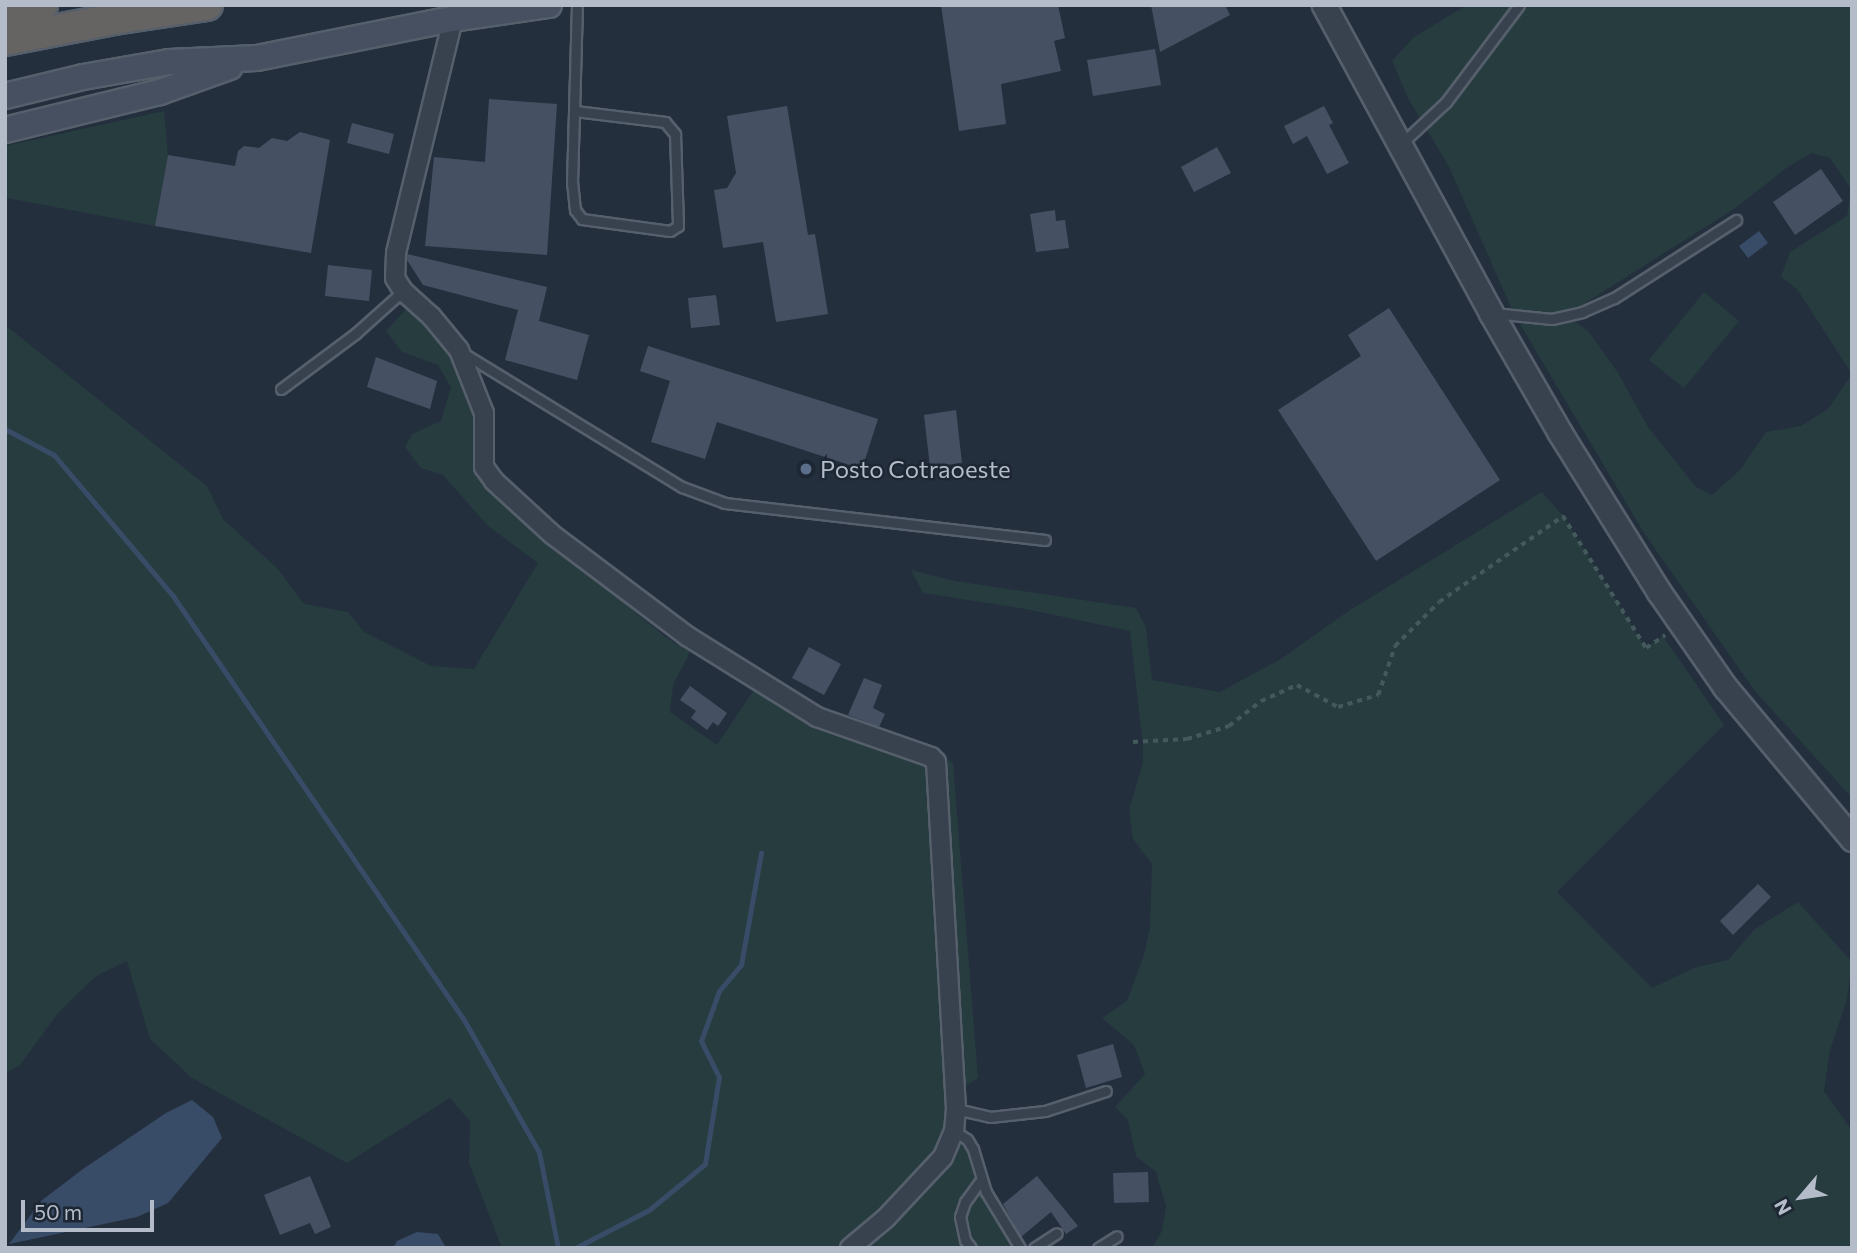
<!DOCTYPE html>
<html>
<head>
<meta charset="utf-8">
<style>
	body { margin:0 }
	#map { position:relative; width:1857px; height:1253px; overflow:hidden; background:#242f3e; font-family:Commissioner,sans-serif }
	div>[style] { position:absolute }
	.green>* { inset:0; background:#263c3f }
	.water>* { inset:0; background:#394c67 }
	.stream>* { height:5px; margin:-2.5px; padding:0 2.5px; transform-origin:2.5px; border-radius:2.5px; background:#394c67 }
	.building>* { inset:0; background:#455162 }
	.path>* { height:3.5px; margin-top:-1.75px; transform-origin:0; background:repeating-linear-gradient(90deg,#44595c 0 5px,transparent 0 10px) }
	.roads { filter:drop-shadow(2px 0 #565f6c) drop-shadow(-2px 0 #565f6c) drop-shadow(0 2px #565f6c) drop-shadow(0 -2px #565f6c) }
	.service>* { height:9px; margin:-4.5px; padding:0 4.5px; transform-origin:4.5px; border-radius:4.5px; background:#38414e }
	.minor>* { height:18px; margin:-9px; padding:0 9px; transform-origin:9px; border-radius:9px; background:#38414e }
	.tertiary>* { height:23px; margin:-11.5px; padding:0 11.5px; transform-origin:11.5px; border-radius:11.5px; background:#38414e }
	.secondary>* { height:24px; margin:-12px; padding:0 12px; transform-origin:12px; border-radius:12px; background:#465061 }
	.trunk>* { height:30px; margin:-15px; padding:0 15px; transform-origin:15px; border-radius:15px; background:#656462 }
	.dots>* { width:19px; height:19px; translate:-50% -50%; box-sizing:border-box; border:4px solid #1d2633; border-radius:50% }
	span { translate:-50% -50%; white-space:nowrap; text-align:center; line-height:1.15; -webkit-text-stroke:5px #1d2633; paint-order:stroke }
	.poi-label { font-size:24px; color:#b4bcc9 }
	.left { translate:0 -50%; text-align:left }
	.frame { position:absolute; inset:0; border:7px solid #b4bcc9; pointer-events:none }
	.north { position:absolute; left:1766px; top:1162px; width:70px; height:70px; -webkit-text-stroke:5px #1d2633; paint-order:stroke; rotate:241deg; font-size:19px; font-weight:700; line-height:28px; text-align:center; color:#b4bcc9 }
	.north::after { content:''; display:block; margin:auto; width:24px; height:32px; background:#b4bcc9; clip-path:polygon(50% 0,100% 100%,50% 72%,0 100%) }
	.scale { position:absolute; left:21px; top:1200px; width:133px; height:32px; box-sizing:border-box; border:4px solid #b4bcc9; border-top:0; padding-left:9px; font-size:21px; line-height:24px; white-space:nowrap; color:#b4bcc9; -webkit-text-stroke:5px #1d2633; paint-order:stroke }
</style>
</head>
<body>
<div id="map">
	<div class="green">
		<div style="clip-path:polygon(1467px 5px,1852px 5px,1852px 374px,1797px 289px,1781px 277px,1790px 252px,1847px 216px,1851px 189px,1830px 158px,1812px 153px,1789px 166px,1734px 209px,1566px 315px,1589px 332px,1618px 373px,1648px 427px,1696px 487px,1712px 495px,1740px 470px,1766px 432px,1801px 426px,1828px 409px,1852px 374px,1852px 798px,1755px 691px,1644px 533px,1514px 314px,1449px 167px,1409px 100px,1392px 61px,1414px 37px)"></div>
		<div style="clip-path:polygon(164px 111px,168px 155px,155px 226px,7px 198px,5px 207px,5px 146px)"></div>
		<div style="clip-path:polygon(1704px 292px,1739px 321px,1684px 388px,1649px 360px)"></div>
		<div style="clip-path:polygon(408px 307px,426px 319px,451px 354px,478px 410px,481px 473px,551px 544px,667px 638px,690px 652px,673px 685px,670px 712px,717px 745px,755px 688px,939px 754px,953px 763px,978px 1078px,967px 1085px,963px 1080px,963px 1133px,975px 1180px,1014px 1248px,502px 1248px,469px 1163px,470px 1121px,450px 1098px,347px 1163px,192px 1078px,150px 1039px,127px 961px,96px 976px,58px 1013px,20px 1065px,5px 1073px,5px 325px,207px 486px,223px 519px,277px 568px,304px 604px,348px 612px,364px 632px,431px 666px,474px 669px,538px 563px,488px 526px,443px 475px,421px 468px,405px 447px,412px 434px,441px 421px,451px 387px,438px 365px,402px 352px,386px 331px)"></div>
		<div style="clip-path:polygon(1542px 492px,1563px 516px,1646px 648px,1663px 636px,1724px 725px,1557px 892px,1652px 988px,1694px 968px,1728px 960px,1755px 929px,1798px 902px,1852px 962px,1847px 999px,1830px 1050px,1824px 1091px,1852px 1131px,1852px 1248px,1152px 1248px,1162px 1231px,1166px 1206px,1156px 1172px,1136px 1156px,1128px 1120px,1115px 1107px,1145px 1074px,1134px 1045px,1102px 1018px,1127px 1001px,1144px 955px,1150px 927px,1152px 864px,1133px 839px,1129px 809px,1143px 763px,1143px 746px,1130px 631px,1026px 609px,923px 593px,911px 570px,955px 581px,1136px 608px,1146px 628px,1152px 680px,1220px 692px,1281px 659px,1347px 612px)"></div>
	</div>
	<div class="water">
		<div style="clip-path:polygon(1759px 231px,1768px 243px,1748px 258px,1739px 246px)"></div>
		<div style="clip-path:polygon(192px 1100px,213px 1117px,222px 1138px,168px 1203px,137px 1217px,9px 1244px,41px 1201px,83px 1169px,166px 1113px)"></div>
		<div style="clip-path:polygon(417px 1232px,438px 1234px,446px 1248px,393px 1248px,397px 1241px)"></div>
	</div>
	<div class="stream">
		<div style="left:5px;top:429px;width:55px;rotate:28deg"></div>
		<div style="left:54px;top:455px;width:185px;rotate:49.8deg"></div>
		<div style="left:173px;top:596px;width:514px;rotate:55.54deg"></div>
		<div style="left:464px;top:1020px;width:152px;rotate:60.4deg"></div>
		<div style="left:539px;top:1152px;width:98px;rotate:78.8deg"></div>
		<div style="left:575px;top:1248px;width:83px;rotate:-27.2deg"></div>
		<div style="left:649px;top:1210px;width:72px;rotate:-39.4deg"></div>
		<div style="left:705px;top:1164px;width:88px;rotate:-80.9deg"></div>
		<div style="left:719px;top:1077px;width:40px;rotate:-116.6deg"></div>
		<div style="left:701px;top:1041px;width:53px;rotate:-70.2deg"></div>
		<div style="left:719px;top:991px;width:34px;rotate:-50deg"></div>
		<div style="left:741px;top:965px;width:114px;rotate:-79.9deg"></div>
	</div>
	<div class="building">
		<div style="clip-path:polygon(941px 5px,1058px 5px,1065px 38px,1054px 41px,1061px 71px,1001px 84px,1006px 124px,959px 131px)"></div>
		<div style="clip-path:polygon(1151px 5px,1225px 5px,1230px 15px,1160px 52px)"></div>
		<div style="clip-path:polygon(1155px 49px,1161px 85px,1093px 96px,1087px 60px)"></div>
		<div style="clip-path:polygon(489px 99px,557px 104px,547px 255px,425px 246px,434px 157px,485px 162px)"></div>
		<div style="clip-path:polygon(787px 106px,808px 235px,815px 234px,828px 314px,776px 322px,763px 242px,723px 248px,714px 190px,727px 188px,736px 173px,727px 116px)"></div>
		<div style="clip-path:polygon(1324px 106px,1333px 123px,1329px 125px,1349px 163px,1327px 174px,1307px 136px,1293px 144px,1284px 126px)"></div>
		<div style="clip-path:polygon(352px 123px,394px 134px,389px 154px,347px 143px)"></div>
		<div style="clip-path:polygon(300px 132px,330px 140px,311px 253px,155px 226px,168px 155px,235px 166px,238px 151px,244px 146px,259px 148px,272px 138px,287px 141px)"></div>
		<div style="clip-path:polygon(1217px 147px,1231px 173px,1194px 192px,1181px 167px)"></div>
		<div style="clip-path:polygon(1821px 169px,1843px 201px,1795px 235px,1773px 202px)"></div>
		<div style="clip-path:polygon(1055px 210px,1056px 221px,1065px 220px,1069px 248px,1036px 252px,1030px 214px)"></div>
		<div style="clip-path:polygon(407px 254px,547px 287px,539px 321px,589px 335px,577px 380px,505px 360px,518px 310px,423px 285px,407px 260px)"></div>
		<div style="clip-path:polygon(328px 265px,372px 270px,369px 301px,325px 296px)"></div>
		<div style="clip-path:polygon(716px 295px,720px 325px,691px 328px,688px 298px)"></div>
		<div style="clip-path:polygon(1389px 308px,1500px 480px,1376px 561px,1278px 410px,1361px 356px,1348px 335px)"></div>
		<div style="clip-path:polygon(648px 346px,878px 419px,862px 469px,717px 422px,705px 459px,651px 442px,670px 381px,640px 371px)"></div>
		<div style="clip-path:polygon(376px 357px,437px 381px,430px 409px,367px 387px)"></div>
		<div style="clip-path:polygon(956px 410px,962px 463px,930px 467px,924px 415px)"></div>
		<div style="clip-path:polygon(809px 647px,841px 664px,824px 695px,792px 678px)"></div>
		<div style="clip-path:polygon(864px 678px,882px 685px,873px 708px,885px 714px,879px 727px,848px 715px)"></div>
		<div style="clip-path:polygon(690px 686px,727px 713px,718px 726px,713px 722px,707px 730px,691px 718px,696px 711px,680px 700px)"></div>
		<div style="clip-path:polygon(1758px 884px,1771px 897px,1733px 935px,1720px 921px)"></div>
		<div style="clip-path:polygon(1113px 1044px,1122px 1077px,1086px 1088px,1077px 1055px)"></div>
		<div style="clip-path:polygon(1148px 1172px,1149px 1202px,1114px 1203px,1113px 1173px)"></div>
		<div style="clip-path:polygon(310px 1176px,331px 1227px,315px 1234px,310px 1223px,280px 1235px,264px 1195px)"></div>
		<div style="clip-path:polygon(1037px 1176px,1078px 1226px,1066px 1234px,1051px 1212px,1021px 1237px,1003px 1204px)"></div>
	</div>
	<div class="path">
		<div style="left:1133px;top:742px;width:54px;rotate:-3.2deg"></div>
		<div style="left:1187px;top:739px;width:44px;rotate:-17.2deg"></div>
		<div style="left:1229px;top:726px;width:41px;rotate:-38deg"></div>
		<div style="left:1261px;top:701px;width:39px;rotate:-24deg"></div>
		<div style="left:1297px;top:685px;width:47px;rotate:28.2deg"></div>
		<div style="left:1338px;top:707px;width:42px;rotate:-16.7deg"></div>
		<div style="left:1378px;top:695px;width:52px;rotate:-70.9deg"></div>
		<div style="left:1395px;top:646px;width:62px;rotate:-45deg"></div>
		<div style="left:1439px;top:602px;width:151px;rotate:-34.7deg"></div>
		<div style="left:1563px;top:516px;width:156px;rotate:57.8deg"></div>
		<div style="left:1646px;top:648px;width:23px;rotate:-34deg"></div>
	</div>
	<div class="roads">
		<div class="service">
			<div style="left:575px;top:111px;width:91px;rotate:7deg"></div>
			<div style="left:665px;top:122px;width:16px;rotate:50deg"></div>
			<div style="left:675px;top:134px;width:92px;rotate:88.1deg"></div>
			<div style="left:678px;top:226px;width:9px;rotate:148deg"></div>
			<div style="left:670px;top:231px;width:89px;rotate:-172.2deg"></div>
			<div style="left:582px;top:219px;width:11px;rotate:-128deg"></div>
			<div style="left:575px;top:210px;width:27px;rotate:-96deg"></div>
			<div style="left:572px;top:183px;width:178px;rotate:-88.4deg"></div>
			<div style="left:1400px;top:145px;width:63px;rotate:-43.1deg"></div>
			<div style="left:1446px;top:102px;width:121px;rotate:-53deg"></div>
			<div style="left:1493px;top:313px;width:59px;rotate:5.8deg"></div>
			<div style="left:1552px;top:319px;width:31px;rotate:-13deg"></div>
			<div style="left:1582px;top:312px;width:35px;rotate:-24deg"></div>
			<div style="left:1614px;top:298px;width:145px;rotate:-32.6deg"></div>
			<div style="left:463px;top:353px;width:257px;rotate:31.5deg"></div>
			<div style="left:682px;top:487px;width:46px;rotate:20.4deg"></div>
			<div style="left:725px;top:503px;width:322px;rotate:6.6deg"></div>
			<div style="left:281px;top:389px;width:94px;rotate:-36.7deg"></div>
			<div style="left:356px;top:333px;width:63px;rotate:-41.8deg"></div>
			<div style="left:956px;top:1109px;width:35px;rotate:13deg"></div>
			<div style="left:990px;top:1117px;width:55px;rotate:-6.2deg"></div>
			<div style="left:1045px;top:1111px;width:64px;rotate:-18.2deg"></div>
			<div style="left:954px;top:1131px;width:15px;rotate:32deg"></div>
			<div style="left:967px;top:1139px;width:12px;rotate:59deg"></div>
			<div style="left:973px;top:1149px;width:45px;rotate:73.2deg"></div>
			<div style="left:986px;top:1192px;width:66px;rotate:58.7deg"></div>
			<div style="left:971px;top:1248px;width:10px;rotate:-127deg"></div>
			<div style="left:965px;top:1240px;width:24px;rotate:-102deg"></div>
			<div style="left:960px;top:1217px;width:16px;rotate:-72deg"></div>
			<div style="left:965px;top:1202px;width:27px;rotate:-54deg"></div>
			<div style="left:1034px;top:1248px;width:27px;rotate:-33deg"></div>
			<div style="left:1098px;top:1248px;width:22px;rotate:-32deg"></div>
		</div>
		<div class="minor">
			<div style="left:453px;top:19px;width:241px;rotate:103.7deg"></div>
			<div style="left:396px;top:253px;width:25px;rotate:92deg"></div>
			<div style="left:395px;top:278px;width:15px;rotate:58deg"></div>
			<div style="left:403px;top:291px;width:38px;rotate:42deg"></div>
			<div style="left:431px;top:316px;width:44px;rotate:50.5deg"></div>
			<div style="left:459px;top:350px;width:68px;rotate:68.4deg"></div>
			<div style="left:484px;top:413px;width:54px;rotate:90deg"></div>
			<div style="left:484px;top:467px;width:17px;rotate:54deg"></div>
			<div style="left:494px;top:481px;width:80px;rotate:42.5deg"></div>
			<div style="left:553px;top:535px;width:168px;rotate:37deg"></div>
			<div style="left:687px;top:636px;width:153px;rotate:31.9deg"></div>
			<div style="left:817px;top:717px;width:121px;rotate:19.3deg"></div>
			<div style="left:931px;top:757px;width:7px;rotate:45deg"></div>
			<div style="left:936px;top:762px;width:348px;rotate:86.7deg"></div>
			<div style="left:956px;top:1109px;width:22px;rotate:95deg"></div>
			<div style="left:954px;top:1131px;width:28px;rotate:113deg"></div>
			<div style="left:943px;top:1157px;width:83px;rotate:133.1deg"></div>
			<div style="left:886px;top:1218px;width:47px;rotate:140.2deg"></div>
		</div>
		<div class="tertiary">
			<div style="left:1324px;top:5px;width:350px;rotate:61.5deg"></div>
			<div style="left:1491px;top:313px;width:138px;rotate:60.1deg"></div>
			<div style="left:1560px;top:433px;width:187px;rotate:58.1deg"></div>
			<div style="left:1659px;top:592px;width:116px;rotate:55.2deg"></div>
			<div style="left:1725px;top:687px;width:198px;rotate:50.1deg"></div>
		</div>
		<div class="secondary">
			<div style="left:5px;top:96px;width:80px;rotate:-13.7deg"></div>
			<div style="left:83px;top:77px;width:87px;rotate:-9.9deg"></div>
			<div style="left:169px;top:62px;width:88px;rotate:-2.6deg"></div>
			<div style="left:257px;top:58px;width:200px;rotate:-11.3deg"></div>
			<div style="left:453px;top:19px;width:97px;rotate:-8.3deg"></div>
			<div style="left:5px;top:130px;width:160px;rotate:-13.8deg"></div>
			<div style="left:160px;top:92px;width:74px;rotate:-19.7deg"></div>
		</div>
		<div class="trunk">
			<div style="left:5px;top:13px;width:38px;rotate:-12deg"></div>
			<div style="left:5px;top:40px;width:111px;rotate:-10.9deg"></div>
			<div style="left:114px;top:19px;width:94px;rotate:-8.6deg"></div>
		</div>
	</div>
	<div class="dots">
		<div style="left:806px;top:469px;background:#5c6f8a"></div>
	</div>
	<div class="poi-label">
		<span class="left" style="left:820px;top:469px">Posto Cotraoeste</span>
	</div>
	<div class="frame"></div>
	<div class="north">N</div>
	<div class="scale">50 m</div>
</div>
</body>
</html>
